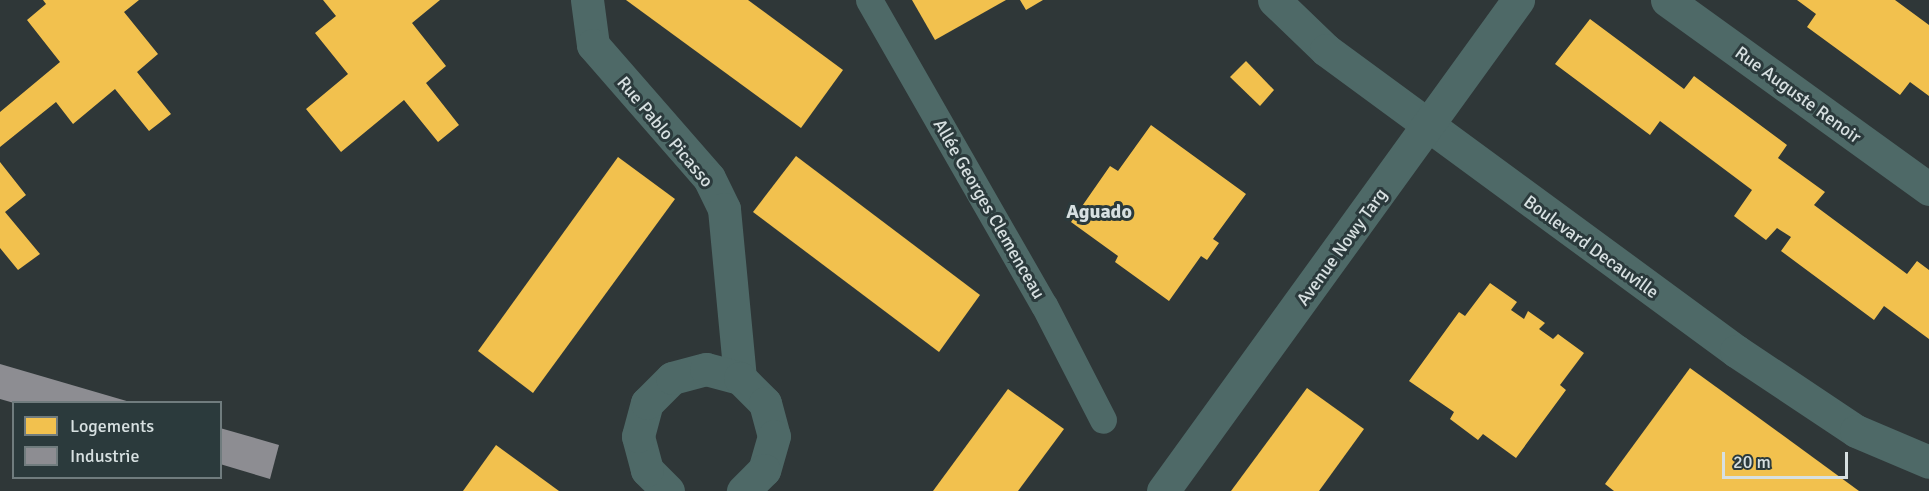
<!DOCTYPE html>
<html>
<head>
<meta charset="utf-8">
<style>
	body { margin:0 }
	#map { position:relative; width:1929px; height:491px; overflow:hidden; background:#2f3738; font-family:Signika,sans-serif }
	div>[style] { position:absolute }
	.homes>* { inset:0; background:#f2c14e }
	.industry>* { inset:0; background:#8d8d92 }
	.pedestrian>* { height:27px; margin:-13.5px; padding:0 13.5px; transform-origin:13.5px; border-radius:13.5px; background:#4e6967 }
	.minor>* { height:33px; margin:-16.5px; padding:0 16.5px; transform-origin:16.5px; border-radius:16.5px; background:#4e6967 }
	.tertiary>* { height:33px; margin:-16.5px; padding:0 16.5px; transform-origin:16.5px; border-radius:16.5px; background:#4e6967 }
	span { translate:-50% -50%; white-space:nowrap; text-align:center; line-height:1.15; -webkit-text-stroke:6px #2b3a3c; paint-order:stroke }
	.street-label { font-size:18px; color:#d7e0e1 }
	.neighbourhood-label { font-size:20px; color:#d7e0e1; font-weight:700 }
	.legend { position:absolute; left:12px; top:401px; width:210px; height:78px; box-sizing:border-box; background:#2b3a3c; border:2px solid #707c7e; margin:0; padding:8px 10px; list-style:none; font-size:18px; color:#d7e0e1 }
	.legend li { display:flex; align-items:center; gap:12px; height:30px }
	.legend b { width:30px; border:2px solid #707c7e }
	.scale { position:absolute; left:1722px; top:452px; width:126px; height:27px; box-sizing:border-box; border:3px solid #d7e0e1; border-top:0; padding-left:8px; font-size:18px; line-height:21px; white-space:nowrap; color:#d7e0e1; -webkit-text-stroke:4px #2b3a3c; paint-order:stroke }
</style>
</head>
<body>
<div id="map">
	<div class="homes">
		<div style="clip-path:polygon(43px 0,139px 0,124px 12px,158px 54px,137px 72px,171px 114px,149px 131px,115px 89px,73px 124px,56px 102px,0 147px,0 112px,60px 62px,27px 20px,46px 4px)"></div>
		<div style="clip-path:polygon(323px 0,440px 0,412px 23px,446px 66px,426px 83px,459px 125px,438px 142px,404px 100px,341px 152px,306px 109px,348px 74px,315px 33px,336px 16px)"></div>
		<div style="clip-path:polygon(626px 0,748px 0,843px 70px,801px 128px)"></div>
		<div style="clip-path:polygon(912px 0,1006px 0,935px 40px)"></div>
		<div style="clip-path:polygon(1020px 0,1043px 0,1026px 10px)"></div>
		<div style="clip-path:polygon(1797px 0,1895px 0,1929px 25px,1929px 96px,1910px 82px,1900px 95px,1807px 27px,1816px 14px)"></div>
		<div style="clip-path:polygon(1590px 19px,1684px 89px,1694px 76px,1787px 145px,1778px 158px,1825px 192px,1814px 205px,1907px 274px,1917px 261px,1929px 270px,1929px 339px,1884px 306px,1874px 320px,1781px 251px,1791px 237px,1777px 228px,1766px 240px,1734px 216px,1752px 190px,1660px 121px,1650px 135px,1555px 64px)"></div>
		<div style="clip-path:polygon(1246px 61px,1274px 90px,1260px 106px,1230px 77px)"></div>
		<div style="clip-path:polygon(1151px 125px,1246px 194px,1213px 239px,1219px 243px,1207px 260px,1201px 256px,1169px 301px,1115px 262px,1118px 256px,1071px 222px,1110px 166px,1118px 171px)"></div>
		<div style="clip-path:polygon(796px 156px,980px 295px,939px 352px,753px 212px)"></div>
		<div style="clip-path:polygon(618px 157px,675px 199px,533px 393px,478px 351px)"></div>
		<div style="clip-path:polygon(0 162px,26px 195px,5px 212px,40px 254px,18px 270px,0 248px)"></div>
		<div style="clip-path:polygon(1490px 283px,1517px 302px,1511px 310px,1524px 319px,1528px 311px,1545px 323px,1539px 329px,1553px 339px,1558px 334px,1584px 353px,1560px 385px,1566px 390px,1516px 458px,1483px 434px,1478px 440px,1450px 419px,1454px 412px,1409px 381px,1459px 312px,1465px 316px)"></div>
		<div style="clip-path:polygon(1690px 368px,1759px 418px,1859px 491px,1614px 491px,1605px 484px)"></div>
		<div style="clip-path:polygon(1307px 388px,1364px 429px,1319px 491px,1231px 491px)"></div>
		<div style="clip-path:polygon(1008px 389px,1064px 429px,1018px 491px,933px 491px)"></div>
		<div style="clip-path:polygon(496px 445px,559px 491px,463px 491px)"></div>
	</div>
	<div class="industry">
		<div style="clip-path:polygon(0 364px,130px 402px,14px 403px,0 399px)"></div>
		<div style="clip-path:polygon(220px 428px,279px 445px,270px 479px,220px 464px)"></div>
	</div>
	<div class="pedestrian">
		<div style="left:869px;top:0;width:352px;rotate:60.2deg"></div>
		<div style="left:1044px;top:305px;width:129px;rotate:62.8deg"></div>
	</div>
	<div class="minor">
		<div style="left:587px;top:0;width:45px;rotate:82.4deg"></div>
		<div style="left:593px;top:45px;width:176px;rotate:48.9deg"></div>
		<div style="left:709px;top:178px;width:34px;rotate:64deg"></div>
		<div style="left:724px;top:209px;width:170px;rotate:84.6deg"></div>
		<div style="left:1274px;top:0;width:72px;rotate:43.9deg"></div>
		<div style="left:1326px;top:50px;width:509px;rotate:36.28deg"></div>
		<div style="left:1736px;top:351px;width:144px;rotate:33.7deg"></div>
		<div style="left:1856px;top:431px;width:79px;rotate:23deg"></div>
		<div style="left:1667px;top:0;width:323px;rotate:35.8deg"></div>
		<div style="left:668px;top:491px;width:30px;rotate:-135deg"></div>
		<div style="left:647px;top:470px;width:35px;rotate:-105deg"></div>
		<div style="left:638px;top:436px;width:34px;rotate:-75deg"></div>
		<div style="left:647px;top:403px;width:35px;rotate:-45deg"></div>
		<div style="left:672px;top:378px;width:35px;rotate:-15deg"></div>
		<div style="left:706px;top:369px;width:35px;rotate:15deg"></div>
		<div style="left:740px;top:378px;width:35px;rotate:45deg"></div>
		<div style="left:765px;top:403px;width:34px;rotate:75deg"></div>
		<div style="left:774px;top:436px;width:35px;rotate:106deg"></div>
		<div style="left:764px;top:470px;width:30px;rotate:135deg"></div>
	</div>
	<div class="tertiary">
		<div style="left:1163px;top:491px;width:606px;rotate:-54.13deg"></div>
	</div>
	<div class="street-label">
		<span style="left:1798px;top:95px;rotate:36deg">Rue Auguste Renoir</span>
		<span style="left:665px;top:132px;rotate:50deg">Rue Pablo Picasso</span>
		<span style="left:989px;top:209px;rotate:60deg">Allée Georges Clemenceau</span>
		<span style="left:1342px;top:247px;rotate:-54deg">Avenue Nowy Targ</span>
		<span style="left:1591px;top:247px;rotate:36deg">Boulevard Decauville</span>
	</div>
	<div class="neighbourhood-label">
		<span style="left:1099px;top:211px">Aguado</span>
	</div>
	<ul class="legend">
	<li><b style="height:16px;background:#f2c14e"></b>Logements</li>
	<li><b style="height:16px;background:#8d8d92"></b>Industrie</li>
	</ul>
	<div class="scale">20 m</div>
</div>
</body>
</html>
